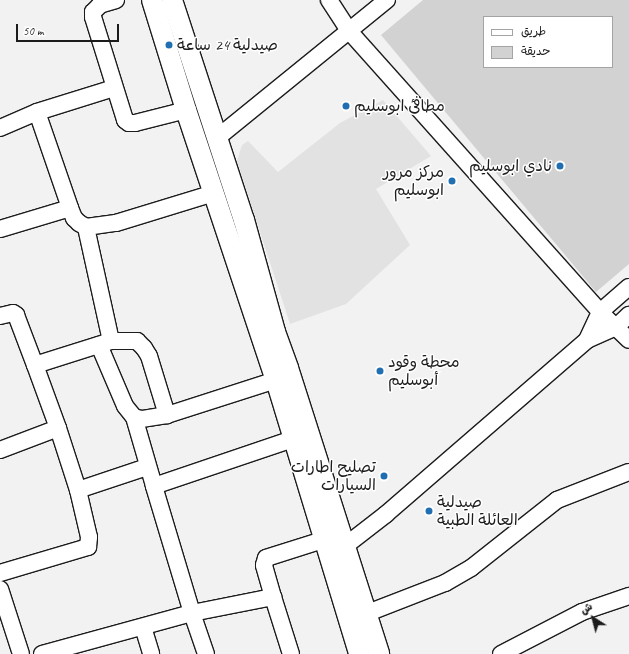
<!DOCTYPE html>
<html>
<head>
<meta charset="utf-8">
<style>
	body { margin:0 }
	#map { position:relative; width:629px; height:654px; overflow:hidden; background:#f2f2f2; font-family:Caveat,"Playpen Sans Arabic",sans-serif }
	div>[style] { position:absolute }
	.built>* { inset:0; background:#e2e2e2 }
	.green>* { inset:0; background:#d2d2d2 }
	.roads { filter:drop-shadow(1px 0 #1c1c1c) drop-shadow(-1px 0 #1c1c1c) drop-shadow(0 1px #1c1c1c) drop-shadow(0 -1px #1c1c1c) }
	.minor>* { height:16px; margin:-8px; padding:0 8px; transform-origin:8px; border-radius:8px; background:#fff }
	.major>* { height:20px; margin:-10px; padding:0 10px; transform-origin:10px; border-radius:10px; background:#fff }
	.dots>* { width:11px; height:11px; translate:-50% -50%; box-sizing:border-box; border:2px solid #fff; border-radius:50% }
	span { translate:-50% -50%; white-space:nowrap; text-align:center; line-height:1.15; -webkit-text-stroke:3px #fff; paint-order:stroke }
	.poi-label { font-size:16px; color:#1c1c1c }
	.left { translate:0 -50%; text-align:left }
	.right { translate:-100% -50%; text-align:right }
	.legend { position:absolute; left:483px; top:16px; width:130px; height:52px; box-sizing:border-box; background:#fff; border:1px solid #a4a4a4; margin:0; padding:5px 7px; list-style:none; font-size:12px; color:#1c1c1c }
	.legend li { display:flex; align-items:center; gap:8px; height:20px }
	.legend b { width:20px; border:1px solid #a4a4a4 }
	.north { position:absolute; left:573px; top:598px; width:40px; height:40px; -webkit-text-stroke:3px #fff; paint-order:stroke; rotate:324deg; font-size:11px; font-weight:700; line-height:16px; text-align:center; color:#1c1c1c }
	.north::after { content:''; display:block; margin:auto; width:14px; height:18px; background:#1c1c1c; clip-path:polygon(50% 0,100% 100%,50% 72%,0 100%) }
	.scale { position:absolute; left:16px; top:24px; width:103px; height:18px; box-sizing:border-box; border:2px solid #1c1c1c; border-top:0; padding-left:5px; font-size:12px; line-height:14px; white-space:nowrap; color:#1c1c1c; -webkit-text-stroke:3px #fff; paint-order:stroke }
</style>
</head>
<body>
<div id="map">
	<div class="built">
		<div style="clip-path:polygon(383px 100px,431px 156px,376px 189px,410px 245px,346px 304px,290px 324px,237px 161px,242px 145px,248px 141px,278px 172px,340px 123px)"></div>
	</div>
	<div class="green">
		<div style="clip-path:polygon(evenodd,423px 0,629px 0,629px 264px,596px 292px,381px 35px,423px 0,484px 17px,612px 17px,612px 67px,484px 67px,484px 17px)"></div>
	</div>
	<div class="roads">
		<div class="minor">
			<div style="left:116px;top:0;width:17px;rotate:163deg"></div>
			<div style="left:100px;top:5px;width:10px;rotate:135deg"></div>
			<div style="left:93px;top:12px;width:5px;rotate:90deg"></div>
			<div style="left:93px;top:17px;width:108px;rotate:72.7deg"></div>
			<div style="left:125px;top:120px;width:5px;rotate:37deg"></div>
			<div style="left:129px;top:123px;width:6px"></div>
			<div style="left:135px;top:123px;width:53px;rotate:-14.3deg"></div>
			<div style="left:329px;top:0;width:37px;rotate:57deg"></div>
			<div style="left:349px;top:31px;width:377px;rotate:48.2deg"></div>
			<div style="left:600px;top:312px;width:40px;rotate:44deg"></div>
			<div style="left:37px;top:112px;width:102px;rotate:71deg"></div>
			<div style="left:70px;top:208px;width:11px;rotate:68deg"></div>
			<div style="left:74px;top:218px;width:7px;rotate:45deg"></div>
			<div style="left:79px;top:223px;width:8px;rotate:30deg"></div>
			<div style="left:86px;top:227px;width:30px;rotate:-8deg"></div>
			<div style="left:116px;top:223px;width:102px;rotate:-17deg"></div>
			<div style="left:0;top:128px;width:40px;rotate:-23.4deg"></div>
			<div style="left:37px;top:112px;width:81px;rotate:-17.3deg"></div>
			<div style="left:217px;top:138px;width:219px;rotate:-39.1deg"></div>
			<div style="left:0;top:229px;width:73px;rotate:-16.7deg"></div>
			<div style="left:0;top:316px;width:13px;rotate:-13deg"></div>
			<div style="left:13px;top:313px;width:4px;rotate:34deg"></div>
			<div style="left:16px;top:315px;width:53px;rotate:69.2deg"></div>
			<div style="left:35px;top:365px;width:80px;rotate:-17.5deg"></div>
			<div style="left:111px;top:341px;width:117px;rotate:-102.4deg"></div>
			<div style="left:587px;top:340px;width:31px;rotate:-65deg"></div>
			<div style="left:600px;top:312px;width:38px;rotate:-41deg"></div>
			<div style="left:111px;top:341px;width:26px"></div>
			<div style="left:137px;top:341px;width:10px;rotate:45deg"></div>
			<div style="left:144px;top:348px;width:9px;rotate:58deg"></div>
			<div style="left:149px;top:356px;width:62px;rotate:73deg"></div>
			<div style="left:167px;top:415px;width:114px;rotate:-17.8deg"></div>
			<div style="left:99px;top:345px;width:66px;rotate:66.9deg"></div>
			<div style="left:125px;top:406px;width:14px;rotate:51deg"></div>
			<div style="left:167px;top:415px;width:26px;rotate:171deg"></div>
			<div style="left:141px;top:419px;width:7px;rotate:-164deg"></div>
			<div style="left:134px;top:417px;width:72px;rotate:73.8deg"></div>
			<div style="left:154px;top:486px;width:147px;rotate:-18.7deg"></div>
			<div style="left:0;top:450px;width:62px;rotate:-20.8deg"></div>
			<div style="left:58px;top:428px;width:67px;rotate:-110.1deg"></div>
			<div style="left:78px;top:490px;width:73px;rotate:-18.4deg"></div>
			<div style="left:345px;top:546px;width:51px;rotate:-37.8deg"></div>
			<div style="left:385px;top:515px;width:267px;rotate:-40.9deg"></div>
			<div style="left:587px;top:340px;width:32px;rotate:-24deg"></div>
			<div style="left:616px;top:327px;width:18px;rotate:-43deg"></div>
			<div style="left:0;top:573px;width:92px;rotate:-16.5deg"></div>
			<div style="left:88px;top:547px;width:10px;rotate:-84deg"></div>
			<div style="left:89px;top:537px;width:48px;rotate:-103.2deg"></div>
			<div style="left:78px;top:490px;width:65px;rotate:-107.9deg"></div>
			<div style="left:0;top:589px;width:68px;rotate:72.1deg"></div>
			<div style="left:273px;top:597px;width:60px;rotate:72.5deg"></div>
			<div style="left:365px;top:614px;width:86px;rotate:-21.2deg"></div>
			<div style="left:445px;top:583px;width:30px;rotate:-30deg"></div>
			<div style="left:471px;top:568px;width:110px;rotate:-38.3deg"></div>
			<div style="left:557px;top:500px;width:77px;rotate:-21.3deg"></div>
			<div style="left:143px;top:627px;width:28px;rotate:73deg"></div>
			<div style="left:42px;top:654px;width:156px;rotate:-15.3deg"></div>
			<div style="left:192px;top:613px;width:133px;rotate:-106.7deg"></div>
			<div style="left:206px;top:654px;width:43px;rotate:-108.9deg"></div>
			<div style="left:192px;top:613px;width:83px;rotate:-11.2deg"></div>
			<div style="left:273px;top:597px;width:33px;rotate:-106deg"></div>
			<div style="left:264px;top:565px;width:7px;rotate:-74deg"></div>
			<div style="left:266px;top:558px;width:60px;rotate:-17.5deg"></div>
			<div style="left:501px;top:654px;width:91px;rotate:-27.4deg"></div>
			<div style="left:582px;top:612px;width:50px;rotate:-18.8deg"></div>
		</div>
		<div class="major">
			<div style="left:152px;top:0;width:115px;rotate:72.8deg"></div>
			<div style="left:186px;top:110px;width:285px;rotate:71.6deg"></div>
			<div style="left:276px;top:380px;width:286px;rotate:73.1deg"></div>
			<div style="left:172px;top:0;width:231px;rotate:71.9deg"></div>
			<div style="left:244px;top:220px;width:116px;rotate:74.5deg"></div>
			<div style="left:275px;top:332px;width:38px;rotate:70deg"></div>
			<div style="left:288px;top:368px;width:300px;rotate:72.3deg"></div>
		</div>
	</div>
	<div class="dots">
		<div style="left:169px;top:45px;background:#1f6fb2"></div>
		<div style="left:346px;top:106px;background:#1f6fb2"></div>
		<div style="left:560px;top:166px;background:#1f6fb2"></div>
		<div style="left:452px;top:181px;background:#1f6fb2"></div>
		<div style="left:380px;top:371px;background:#1f6fb2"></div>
		<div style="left:384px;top:476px;background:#1f6fb2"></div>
		<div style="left:429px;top:511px;background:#1f6fb2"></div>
	</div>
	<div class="poi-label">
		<span class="left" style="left:177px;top:45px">صيدلية 24 ساعة</span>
		<span class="left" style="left:354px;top:106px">مطافئ ابوسليم</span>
		<span class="right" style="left:552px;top:166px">نادي ابوسليم</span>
		<span class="right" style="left:444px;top:181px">مركز مرور<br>ابوسليم</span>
		<span class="left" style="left:388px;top:371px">محطة وقود<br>أبوسليم</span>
		<span class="right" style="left:376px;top:476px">تصليح اطارات<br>السيارات</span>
		<span class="left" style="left:437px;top:511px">صيدلية<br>العائلة الطبية</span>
	</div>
	<ul class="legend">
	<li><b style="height:5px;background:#fff"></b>طريق</li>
	<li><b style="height:11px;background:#d2d2d2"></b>حديقة</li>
	</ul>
	<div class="north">ش</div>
	<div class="scale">50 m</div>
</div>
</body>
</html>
